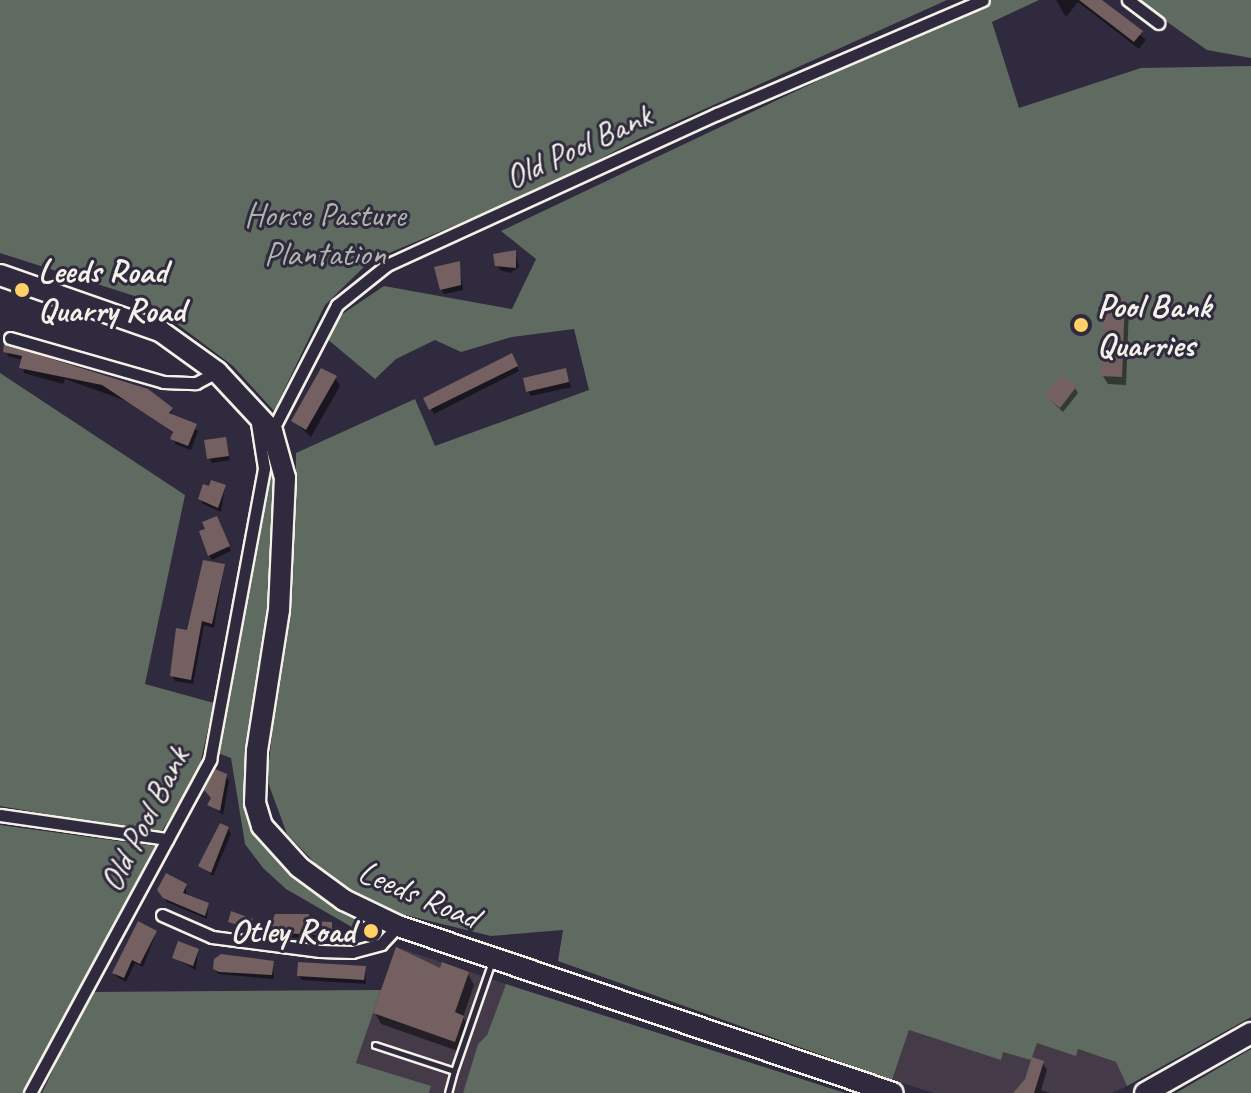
<!DOCTYPE html>
<html>
<head>
<meta charset="utf-8">
<style>
	body { margin:0 }
	#map { position:relative; width:1251px; height:1093px; overflow:hidden; background:#2f2a3d; font-family:Caveat,sans-serif }
	div>[style] { position:absolute }
	.built>* { inset:0; background:#443a48 }
	.green>* { inset:0; background:#5f6b60 }
	.shadow>* { inset:0; background:#0007 }
	.building>* { inset:0; background:#746060 }
	.roads { filter:drop-shadow(2px 0 #f4f1e8) drop-shadow(-2px 0 #f4f1e8) drop-shadow(0 2px #f4f1e8) drop-shadow(0 -2px #f4f1e8) }
	.lane>* { height:5px; margin:-2.5px; padding:0 2.5px; transform-origin:2.5px; border-radius:2.5px; background:#2f2a3d }
	.street>* { height:11px; margin:-5.5px; padding:0 5.5px; transform-origin:5.5px; border-radius:5.5px; background:#2f2a3d }
	.highway>* { height:20px; margin:-10px; padding:0 10px; transform-origin:10px; border-radius:10px; background:#2f2a3d }
	.dots>* { width:22px; height:22px; translate:-50% -50%; box-sizing:border-box; border:4px solid #2f2a3d; border-radius:50% }
	span { translate:-50% -50%; white-space:nowrap; text-align:center; line-height:1.15; -webkit-text-stroke:6px #2f2a3d; paint-order:stroke }
	.street-label { font-size:34px; color:#f4f1e8 }
	.park-label { font-size:34px; color:#b1b5ab }
	.poi-label { font-size:34px; color:#f4f1e8; font-weight:700 }
	.left { translate:0 -50%; text-align:left }
	.right { translate:-100% -50%; text-align:right }
</style>
</head>
<body>
<div id="map">
	<div class="built">
		<div style="clip-path:polygon(396px 947px,506px 984px,487px 1035px,478px 1044px,463px 1093px,429px 1093px,431px 1087px,356px 1063px)"></div>
		<div style="clip-path:polygon(909px 1030px,1000px 1059px,1002px 1052px,1037px 1042px,1075px 1055px,1078px 1049px,1116px 1062px,1127px 1086px,1112px 1093px,934px 1093px,892px 1080px)"></div>
	</div>
	<div class="green">
		<div style="clip-path:polygon(0 0,947px 0,638px 139px,546px 187px,370px 261px,325px 305px,274px 411px,233px 366px,144px 299px,0 253px)"></div>
		<div style="clip-path:polygon(988px 0,1039px 0,992px 22px,1019px 108px,1141px 68px,1251px 66px,1251px 1017px,1127px 1086px,1116px 1062px,1078px 1049px,1076px 1056px,1037px 1043px,1031px 1060px,1003px 1052px,1001px 1060px,909px 1030px,892px 1080px,558px 961px,563px 930px,491px 936px,389px 911px,335px 884px,287px 834px,267px 780px,296px 512px,296px 453px,415px 399px,435px 446px,589px 390px,574px 329px,512px 337px,461px 352px,435px 340px,396px 359px,375px 379px,326px 338px,338px 317px,384px 286px,512px 309px,536px 259px,501px 231px)"></div>
		<div style="clip-path:polygon(1136px 0,1251px 0,1251px 58px,1207px 50px)"></div>
		<div style="clip-path:polygon(0 373px,185px 495px,145px 684px,214px 703px,198px 773px,160px 834px,0 806px)"></div>
		<div style="clip-path:polygon(271px 471px,277px 472px,260px 838px,293px 876px,363px 917px,357px 930px,286px 889px,263px 868px,245px 844px,231px 758px,218px 753px)"></div>
		<div style="clip-path:polygon(0 825px,155px 846px,23px 1093px,0 1093px)"></div>
		<div style="clip-path:polygon(506px 984px,845px 1093px,463px 1093px,478px 1044px,487px 1035px)"></div>
		<div style="clip-path:polygon(381px 990px,356px 1063px,431px 1086px,429px 1093px,42px 1093px,90px 992px)"></div>
		<div style="clip-path:polygon(1251px 1049px,1251px 1093px,1176px 1093px)"></div>
	</div>
	<div class="shadow">
		<div style="clip-path:polygon(1056px 0,1099px 0,1146px 40px,1139px 49px,1078px 2px,1066px 17px)"></div>
		<div style="clip-path:polygon(515px 252px,519px 267px,510px 273px,500px 270px,497px 265px)"></div>
		<div style="clip-path:polygon(459px 263px,463px 290px,444px 294px,441px 289px)"></div>
		<div style="clip-path:polygon(1124px 300px,1129px 308px,1126px 385px,1108px 384px,1103px 376px)"></div>
		<div style="clip-path:polygon(6px 347px,171px 409px,172px 417px,198px 431px,191px 450px,175px 444px,174px 434px,135px 404px,65px 379px,63px 384px,24px 373px,23px 360px,8px 356px)"></div>
		<div style="clip-path:polygon(511px 355px,519px 371px,434px 414px,426px 399px)"></div>
		<div style="clip-path:polygon(565px 370px,571px 387px,531px 396px,528px 391px)"></div>
		<div style="clip-path:polygon(335px 378px,340px 386px,311px 437px,294px 421px)"></div>
		<div style="clip-path:polygon(1075px 388px,1078px 393px,1063px 412px,1047px 397px)"></div>
		<div style="clip-path:polygon(225px 439px,230px 460px,212px 463px,209px 458px)"></div>
		<div style="clip-path:polygon(225px 487px,221px 512px,203px 504px,200px 498px)"></div>
		<div style="clip-path:polygon(219px 523px,231px 551px,212px 560px,209px 555px)"></div>
		<div style="clip-path:polygon(224px 566px,214px 628px,204px 625px,193px 684px,175px 681px,172px 676px,188px 632px)"></div>
		<div style="clip-path:polygon(226px 776px,229px 781px,223px 815px,210px 805px)"></div>
		<div style="clip-path:polygon(228px 829px,231px 834px,213px 876px,200px 866px)"></div>
		<div style="clip-path:polygon(186px 886px,186px 896px,208px 905px,207px 919px,167px 902px,159px 890px)"></div>
		<div style="clip-path:polygon(308px 916px,310px 923px,331px 924px,334px 940px,273px 936px,270px 932px)"></div>
		<div style="clip-path:polygon(252px 921px,253px 933px,230px 922px)"></div>
		<div style="clip-path:polygon(156px 933px,143px 967px,135px 963px,126px 982px,117px 977px,114px 973px)"></div>
		<div style="clip-path:polygon(198px 950px,196px 970px,174px 958px)"></div>
		<div style="clip-path:polygon(273px 963px,274px 979px,218px 974px,215px 969px)"></div>
		<div style="clip-path:polygon(365px 968px,366px 984px,302px 980px,299px 975px)"></div>
		<div style="clip-path:polygon(441px 971px,468px 974px,474px 985px,463px 1017px,469px 1028px,461px 1052px,381px 1024px,375px 1013px)"></div>
		<div style="clip-path:polygon(1042px 1062px,1047px 1070px,1041px 1090px,1050px 1093px,1016px 1093px)"></div>
	</div>
	<div class="building">
		<div style="clip-path:polygon(1079px 0,1102px 0,1143px 31px,1134px 42px)"></div>
		<div style="clip-path:polygon(516px 250px,516px 268px,495px 266px,493px 254px)"></div>
		<div style="clip-path:polygon(460px 261px,461px 285px,440px 290px,434px 267px)"></div>
		<div style="clip-path:polygon(1105px 296px,1125px 298px,1122px 377px,1101px 376px)"></div>
		<div style="clip-path:polygon(4px 344px,148px 389px,173px 408px,169px 413px,197px 424px,188px 446px,170px 439px,173px 432px,102px 385px,19px 368px,22px 356px,3px 352px)"></div>
		<div style="clip-path:polygon(512px 353px,518px 366px,429px 410px,423px 398px)"></div>
		<div style="clip-path:polygon(321px 368px,337px 376px,306px 430px,291px 421px)"></div>
		<div style="clip-path:polygon(566px 368px,569px 382px,526px 392px,523px 378px)"></div>
		<div style="clip-path:polygon(1061px 375px,1077px 386px,1060px 408px,1045px 396px)"></div>
		<div style="clip-path:polygon(226px 437px,229px 456px,207px 459px,204px 440px)"></div>
		<div style="clip-path:polygon(211px 480px,226px 485px,218px 508px,198px 499px,203px 484px,209px 486px)"></div>
		<div style="clip-path:polygon(217px 516px,230px 546px,208px 556px,199px 531px,205px 529px,202px 522px)"></div>
		<div style="clip-path:polygon(203px 560px,225px 564px,212px 624px,202px 621px,191px 680px,170px 676px,176px 628px,187px 630px)"></div>
		<div style="clip-path:polygon(215px 769px,227px 774px,220px 811px,207px 805px,211px 798px,204px 790px)"></div>
		<div style="clip-path:polygon(220px 823px,229px 827px,211px 873px,198px 866px)"></div>
		<div style="clip-path:polygon(166px 873px,187px 884px,183px 893px,209px 903px,205px 916px,163px 898px,157px 890px)"></div>
		<div style="clip-path:polygon(231px 911px,253px 919px,250px 929px,228px 922px)"></div>
		<div style="clip-path:polygon(275px 914px,309px 914px,309px 921px,332px 922px,332px 936px,268px 932px)"></div>
		<div style="clip-path:polygon(138px 921px,157px 931px,140px 964px,132px 960px,124px 978px,112px 973px)"></div>
		<div style="clip-path:polygon(178px 941px,199px 949px,193px 966px,172px 958px)"></div>
		<div style="clip-path:polygon(396px 947px,440px 968px,442px 962px,469px 972px,455px 1012px,464px 1016px,455px 1042px,373px 1013px)"></div>
		<div style="clip-path:polygon(221px 954px,274px 961px,272px 975px,219px 972px,213px 969px,214px 959px)"></div>
		<div style="clip-path:polygon(298px 962px,366px 966px,364px 980px,297px 976px)"></div>
		<div style="clip-path:polygon(1032px 1057px,1044px 1061px,1034px 1093px,1013px 1093px,1025px 1079px)"></div>
	</div>
	<div class="roads">
		<div class="lane">
			<div style="left:375px;top:1045px;width:83px;rotate:18.2deg"></div>
			<div style="left:454px;top:1071px;width:116px;rotate:-70.9deg"></div>
			<div style="left:448px;top:1093px;width:23px;rotate:-75deg"></div>
		</div>
		<div class="street">
			<div style="left:1128px;top:0;width:38px;rotate:37deg"></div>
			<div style="left:10px;top:338px;width:159px;rotate:16deg"></div>
			<div style="left:163px;top:382px;width:33px;rotate:2deg"></div>
			<div style="left:196px;top:383px;width:24px;rotate:-28deg"></div>
			<div style="left:272px;top:431px;width:142px;rotate:-62.7deg"></div>
			<div style="left:337px;top:305px;width:64px;rotate:-38.7deg"></div>
			<div style="left:387px;top:265px;width:363px;rotate:-24.6deg"></div>
			<div style="left:717px;top:114px;width:289px;rotate:-23.2deg"></div>
			<div style="left:0;top:815px;width:169px;rotate:8.2deg"></div>
			<div style="left:162px;top:915px;width:55px;rotate:23.7deg"></div>
			<div style="left:212px;top:937px;width:109px;rotate:7.4deg"></div>
			<div style="left:320px;top:951px;width:32px;rotate:2deg"></div>
			<div style="left:352px;top:952px;width:30px;rotate:-15deg"></div>
			<div style="left:381px;top:944px;width:25px;rotate:-47deg"></div>
			<div style="left:30px;top:1093px;width:379px;rotate:-61.6deg"></div>
			<div style="left:210px;top:760px;width:297px;rotate:-79.5deg"></div>
			<div style="left:264px;top:468px;width:52px;rotate:-98.9deg"></div>
		</div>
		<div class="highway">
			<div style="left:0;top:275px;width:170px;rotate:19.3deg"></div>
			<div style="left:160px;top:331px;width:70px;rotate:35.7deg"></div>
			<div style="left:217px;top:372px;width:81px;rotate:47deg"></div>
			<div style="left:272px;top:431px;width:49px;rotate:74.5deg"></div>
			<div style="left:285px;top:478px;width:132px;rotate:92.6deg"></div>
			<div style="left:279px;top:610px;width:143px;rotate:98.9deg"></div>
			<div style="left:257px;top:751px;width:52px;rotate:92.2deg"></div>
			<div style="left:255px;top:803px;width:24px;rotate:73deg"></div>
			<div style="left:262px;top:826px;width:55px;rotate:47.9deg"></div>
			<div style="left:299px;top:867px;width:56px;rotate:36.3deg"></div>
			<div style="left:344px;top:900px;width:60px;rotate:25.7deg"></div>
			<div style="left:398px;top:926px;width:522px;rotate:18.64deg"></div>
			<div style="left:1145px;top:1093px;width:122px;rotate:-29.5deg"></div>
		</div>
	</div>
	<div class="dots">
		<div style="left:22px;top:290px;background:#ffd166"></div>
		<div style="left:1081px;top:325px;background:#ffd166"></div>
		<div style="left:371px;top:931px;background:#ffd166"></div>
	</div>
	<div class="street-label">
		<span style="left:578px;top:146px;rotate:-25deg">Old Pool Bank</span>
		<span style="left:144px;top:819px;rotate:-63deg">Old Pool Bank</span>
		<span style="left:419px;top:894px;rotate:23deg">Leeds Road</span>
	</div>
	<div class="park-label">
		<span style="left:325px;top:234px">Horse Pasture<br>Plantation</span>
	</div>
	<div class="poi-label">
		<span class="left" style="left:38px;top:290px">Leeds Road<br>Quarry Road</span>
		<span class="left" style="left:1097px;top:325px">Pool Bank<br>Quarries</span>
		<span class="right" style="left:355px;top:931px">Otley Road</span>
	</div>
</div>
</body>
</html>
